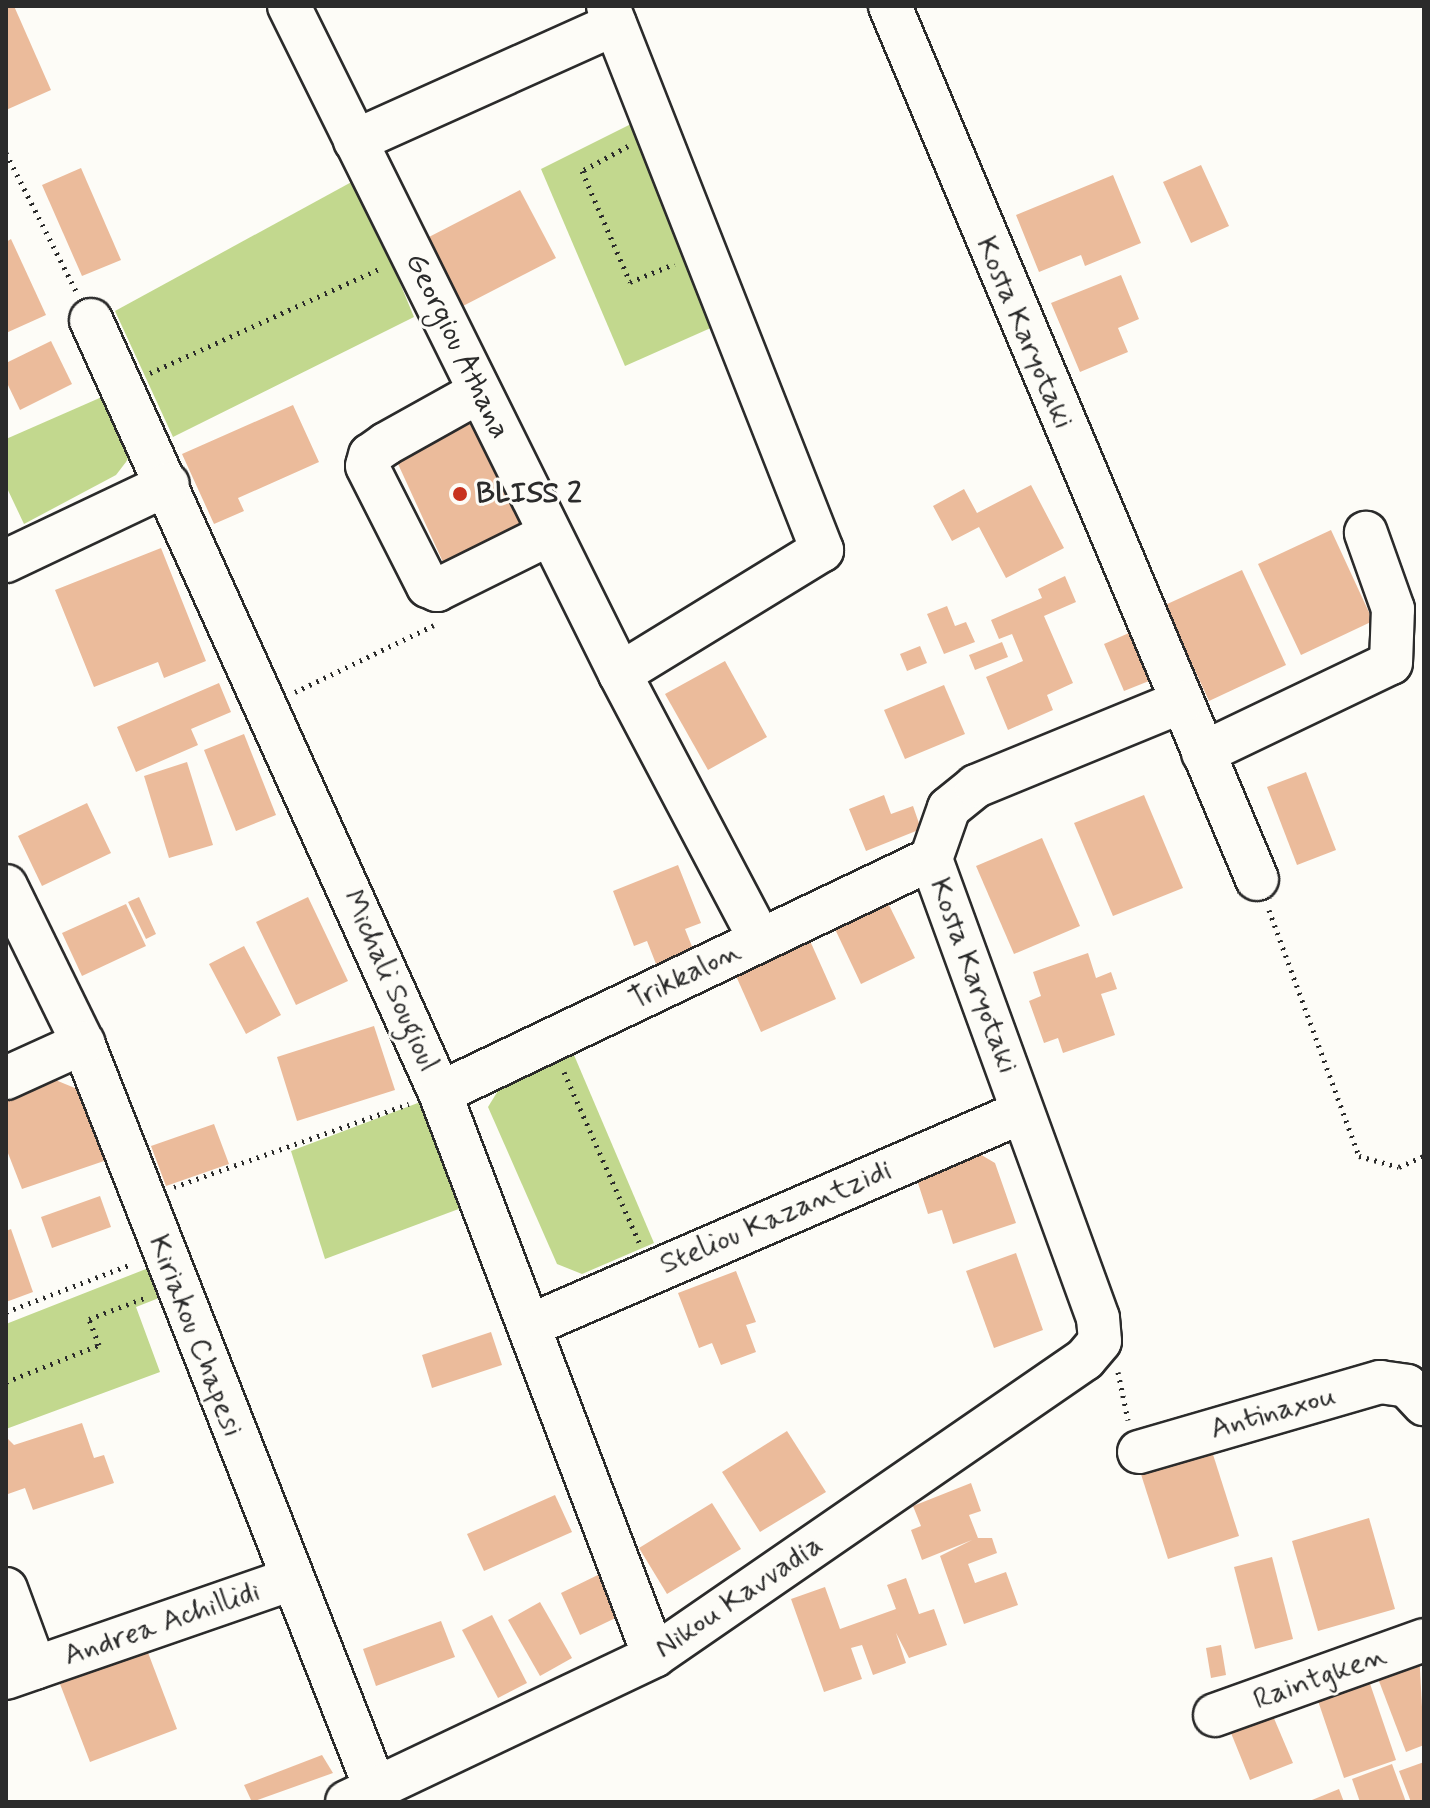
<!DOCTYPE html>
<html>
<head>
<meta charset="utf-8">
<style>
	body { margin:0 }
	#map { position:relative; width:1430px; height:1808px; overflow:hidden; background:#fdfcf7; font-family:Mynerve,sans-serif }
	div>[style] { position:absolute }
	.green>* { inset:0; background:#c2d88e }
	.building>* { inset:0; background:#ebbb9b }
	.path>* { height:5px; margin-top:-2.5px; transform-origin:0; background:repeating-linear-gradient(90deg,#2b2b2b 0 2px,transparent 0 8px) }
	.roads { filter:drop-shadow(2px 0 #2b2b2b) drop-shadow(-2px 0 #2b2b2b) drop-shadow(0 2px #2b2b2b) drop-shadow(0 -2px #2b2b2b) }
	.minor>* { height:42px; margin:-21px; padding:0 21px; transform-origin:21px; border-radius:21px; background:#fdfcf7 }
	.dots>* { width:22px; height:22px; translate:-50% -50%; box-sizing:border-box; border:4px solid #fdfcf7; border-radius:50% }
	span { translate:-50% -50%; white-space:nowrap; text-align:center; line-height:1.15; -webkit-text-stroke:6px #fdfcf7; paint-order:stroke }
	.street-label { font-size:30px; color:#2b2b2b }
	.poi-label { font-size:30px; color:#2b2b2b; font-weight:700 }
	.left { translate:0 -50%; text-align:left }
	.frame { position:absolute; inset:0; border:8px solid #2b2b2b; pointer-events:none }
</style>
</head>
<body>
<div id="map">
	<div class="green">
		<div style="clip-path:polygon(647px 116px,731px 319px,625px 366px,541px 169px)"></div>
		<div style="clip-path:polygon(357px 179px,414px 317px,173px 437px,115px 311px)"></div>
		<div style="clip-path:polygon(111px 393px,132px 451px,126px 462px,116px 475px,24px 524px,6px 486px,6px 439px)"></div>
		<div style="clip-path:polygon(571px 1048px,654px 1243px,582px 1274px,557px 1264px,488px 1107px,504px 1081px)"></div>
		<div style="clip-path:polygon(431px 1098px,472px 1204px,325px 1259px,291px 1151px)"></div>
		<div style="clip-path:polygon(151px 1267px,164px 1296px,136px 1307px,160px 1372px,6px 1429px,6px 1324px)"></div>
	</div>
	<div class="building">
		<div style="clip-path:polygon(6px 6px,14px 6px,51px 90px,6px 110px)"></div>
		<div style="clip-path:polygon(1201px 165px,1229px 226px,1191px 243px,1163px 182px)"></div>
		<div style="clip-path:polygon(81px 168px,121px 260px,82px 276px,42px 185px)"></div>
		<div style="clip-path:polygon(1113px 175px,1141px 243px,1085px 266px,1081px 255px,1039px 272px,1016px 215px)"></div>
		<div style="clip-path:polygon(520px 190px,556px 258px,463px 306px,427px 238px)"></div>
		<div style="clip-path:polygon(11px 239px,46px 315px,6px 333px,6px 242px)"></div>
		<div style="clip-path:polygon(1121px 275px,1139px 319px,1118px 328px,1128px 352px,1080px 372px,1051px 303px)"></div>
		<div style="clip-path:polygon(51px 341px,72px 384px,20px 410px,6px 381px,6px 363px)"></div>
		<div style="clip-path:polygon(293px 405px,319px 462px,238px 498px,244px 511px,214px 524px,182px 454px)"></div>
		<div style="clip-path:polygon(469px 412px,527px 534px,448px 573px,393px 453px)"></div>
		<div style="clip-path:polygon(1031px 485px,1064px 548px,1006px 578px,979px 527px,952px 541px,933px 506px,964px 489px,977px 513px)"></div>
		<div style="clip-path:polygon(1331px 530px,1373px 621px,1301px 655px,1258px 564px)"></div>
		<div style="clip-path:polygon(161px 548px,206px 661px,164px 678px,158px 662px,94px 687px,55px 590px)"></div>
		<div style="clip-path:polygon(1242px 570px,1286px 665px,1209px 701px,1165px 605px)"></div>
		<div style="clip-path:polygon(1065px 576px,1076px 602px,1044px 616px,1073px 683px,1047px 695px,1053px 710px,1008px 730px,986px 677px,1023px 661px,1012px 634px,999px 639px,991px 620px,1042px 598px,1038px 589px)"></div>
		<div style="clip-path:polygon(947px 606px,955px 626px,966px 622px,975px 642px,944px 654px,927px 614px)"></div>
		<div style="clip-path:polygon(1138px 629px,1159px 677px,1124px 691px,1104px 644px)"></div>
		<div style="clip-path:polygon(1002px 642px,1008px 657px,975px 670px,969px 655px)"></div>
		<div style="clip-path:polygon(920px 646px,927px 663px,907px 671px,900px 654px)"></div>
		<div style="clip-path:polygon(725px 661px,767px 737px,708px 770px,665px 694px)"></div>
		<div style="clip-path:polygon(219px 683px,231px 712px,191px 729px,198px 745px,136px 772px,117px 727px)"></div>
		<div style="clip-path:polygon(944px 685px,965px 734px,905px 759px,884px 710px)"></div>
		<div style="clip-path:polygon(244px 734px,276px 815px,236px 831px,204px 750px)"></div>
		<div style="clip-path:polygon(187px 762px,213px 845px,169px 858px,144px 776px)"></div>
		<div style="clip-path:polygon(1306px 772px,1336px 850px,1297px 865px,1267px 787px)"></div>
		<div style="clip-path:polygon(884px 795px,891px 814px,913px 806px,921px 829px,866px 851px,849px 809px)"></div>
		<div style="clip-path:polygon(1144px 795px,1183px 888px,1113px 916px,1074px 823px)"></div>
		<div style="clip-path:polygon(87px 803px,111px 853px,42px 886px,18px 836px)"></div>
		<div style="clip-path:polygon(1042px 838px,1080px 926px,1014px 954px,976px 866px)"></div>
		<div style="clip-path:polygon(678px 865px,701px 923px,685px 929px,693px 949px,656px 964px,647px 941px,634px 946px,613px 891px)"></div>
		<div style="clip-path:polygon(139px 897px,156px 934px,146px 939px,128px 902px)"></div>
		<div style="clip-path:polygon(308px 897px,348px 981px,296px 1005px,256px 922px)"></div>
		<div style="clip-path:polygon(887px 901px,915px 958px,861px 984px,834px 927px)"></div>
		<div style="clip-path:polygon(126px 904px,146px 946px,82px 976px,62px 933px)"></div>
		<div style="clip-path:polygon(807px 934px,836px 999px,761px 1032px,732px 967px)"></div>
		<div style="clip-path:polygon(244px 946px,281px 1015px,246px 1034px,209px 964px)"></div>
		<div style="clip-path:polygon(1088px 953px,1096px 978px,1111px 972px,1117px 989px,1101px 994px,1115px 1035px,1063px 1053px,1058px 1038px,1044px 1043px,1029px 1001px,1041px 996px,1033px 972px)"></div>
		<div style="clip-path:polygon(374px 1026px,395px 1090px,297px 1121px,277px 1057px)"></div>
		<div style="clip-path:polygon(53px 1079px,87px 1093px,107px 1160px,22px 1189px,6px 1148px,6px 1098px)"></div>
		<div style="clip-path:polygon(214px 1124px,229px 1164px,166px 1186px,151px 1146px)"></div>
		<div style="clip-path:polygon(978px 1153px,995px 1163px,1016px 1223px,953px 1244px,942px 1210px,928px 1214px,915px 1174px)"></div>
		<div style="clip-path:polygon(100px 1196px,111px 1227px,52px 1248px,41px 1217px)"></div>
		<div style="clip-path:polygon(11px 1229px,33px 1292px,6px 1302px,6px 1231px)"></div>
		<div style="clip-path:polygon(1016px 1253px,1043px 1330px,994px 1348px,966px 1271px)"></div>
		<div style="clip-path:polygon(736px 1271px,756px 1322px,746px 1325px,756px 1352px,721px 1365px,712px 1343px,699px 1348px,678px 1293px)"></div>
		<div style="clip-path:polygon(491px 1332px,502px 1365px,432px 1388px,422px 1355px)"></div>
		<div style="clip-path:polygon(82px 1423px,94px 1458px,104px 1455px,114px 1483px,33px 1510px,25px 1488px,8px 1494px,6px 1437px,14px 1445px)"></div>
		<div style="clip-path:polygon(787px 1431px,826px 1492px,760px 1532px,722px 1472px)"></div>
		<div style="clip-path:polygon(1210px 1445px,1239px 1536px,1168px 1559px,1139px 1468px)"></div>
		<div style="clip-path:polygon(971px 1483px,981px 1511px,969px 1515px,978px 1538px,992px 1538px,997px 1553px,968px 1564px,975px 1583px,1006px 1572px,1018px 1605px,964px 1624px,940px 1556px,972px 1540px,922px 1560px,911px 1530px,921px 1526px,913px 1506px)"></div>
		<div style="clip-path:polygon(555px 1495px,572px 1532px,484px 1571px,467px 1534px)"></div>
		<div style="clip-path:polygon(712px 1503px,741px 1549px,667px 1594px,639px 1548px)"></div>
		<div style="clip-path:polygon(1369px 1518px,1395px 1609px,1318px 1631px,1292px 1541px)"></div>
		<div style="clip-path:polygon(1272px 1557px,1293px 1639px,1255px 1649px,1234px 1567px)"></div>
		<div style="clip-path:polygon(606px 1571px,626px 1613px,580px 1635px,561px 1593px)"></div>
		<div style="clip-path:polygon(906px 1578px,919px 1614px,934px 1609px,947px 1645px,909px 1658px,896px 1633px,906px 1663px,873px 1675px,862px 1645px,851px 1648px,862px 1679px,824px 1692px,791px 1599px,825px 1587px,840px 1629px,896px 1609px,887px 1585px)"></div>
		<div style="clip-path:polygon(540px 1602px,572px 1658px,540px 1676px,508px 1620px)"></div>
		<div style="clip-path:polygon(492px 1615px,527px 1683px,498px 1698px,462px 1630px)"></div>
		<div style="clip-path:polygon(441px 1621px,455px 1657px,376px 1686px,363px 1649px)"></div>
		<div style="clip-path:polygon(1221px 1645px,1226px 1675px,1211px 1678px,1206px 1648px)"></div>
		<div style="clip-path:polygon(147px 1650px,177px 1729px,90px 1762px,60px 1684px)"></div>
		<div style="clip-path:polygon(1419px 1651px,1424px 1745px,1406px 1752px,1374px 1668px)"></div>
		<div style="clip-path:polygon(1365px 1669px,1396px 1760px,1344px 1778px,1313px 1686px)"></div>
		<div style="clip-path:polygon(1273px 1716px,1293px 1763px,1250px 1780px,1231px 1733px)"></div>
		<div style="clip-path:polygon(322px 1755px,333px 1773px,252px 1802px,244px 1785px)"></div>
		<div style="clip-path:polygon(1424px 1762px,1424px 1802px,1411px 1802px,1399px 1771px)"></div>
		<div style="clip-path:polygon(1392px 1764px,1406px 1802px,1360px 1802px,1352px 1779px)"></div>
		<div style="clip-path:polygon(1339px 1789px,1344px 1802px,1307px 1802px)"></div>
	</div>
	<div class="path">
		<div style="left:628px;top:146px;width:52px;rotate:151.5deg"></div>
		<div style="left:582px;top:171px;width:121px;rotate:66.6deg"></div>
		<div style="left:630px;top:282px;width:48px;rotate:-22.2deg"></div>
		<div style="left:6px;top:153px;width:155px;rotate:63.1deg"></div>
		<div style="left:150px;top:373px;width:254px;rotate:-24.4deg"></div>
		<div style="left:295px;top:692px;width:154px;rotate:-25.7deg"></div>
		<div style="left:1269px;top:910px;width:262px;rotate:69.9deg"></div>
		<div style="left:1359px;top:1156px;width:41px;rotate:15.4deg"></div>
		<div style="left:1399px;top:1167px;width:27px;rotate:-24deg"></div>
		<div style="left:564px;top:1072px;width:186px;rotate:66.2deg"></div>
		<div style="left:174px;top:1187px;width:249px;rotate:-19.5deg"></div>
		<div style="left:6px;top:1312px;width:135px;rotate:-20.9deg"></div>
		<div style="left:1118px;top:1372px;width:49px;rotate:78.2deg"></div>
		<div style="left:6px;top:1382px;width:100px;rotate:-21.7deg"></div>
		<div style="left:99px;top:1345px;width:28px;rotate:-111deg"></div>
		<div style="left:89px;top:1319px;width:62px;rotate:-20.8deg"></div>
	</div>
	<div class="roads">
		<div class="minor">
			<div style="left:289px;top:6px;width:746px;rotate:63.64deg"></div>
			<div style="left:620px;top:674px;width:301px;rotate:62.2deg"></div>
			<div style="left:608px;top:6px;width:585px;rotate:68.53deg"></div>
			<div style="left:822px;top:550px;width:237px;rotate:148.5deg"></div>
			<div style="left:890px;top:6px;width:947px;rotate:67.2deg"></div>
			<div style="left:355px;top:141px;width:285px;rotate:-24.2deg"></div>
			<div style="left:91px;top:320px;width:848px;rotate:65.7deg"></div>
			<div style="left:440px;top:1093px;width:602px;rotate:69.19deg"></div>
			<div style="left:479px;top:392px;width:107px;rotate:150.8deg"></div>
			<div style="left:386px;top:444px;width:19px;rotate:145deg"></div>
			<div style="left:370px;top:455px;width:11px;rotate:105deg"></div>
			<div style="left:367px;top:466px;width:135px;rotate:63.1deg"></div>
			<div style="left:428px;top:586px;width:10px;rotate:24deg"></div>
			<div style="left:437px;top:590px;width:126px;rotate:-26.4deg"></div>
			<div style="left:6px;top:561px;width:179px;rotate:-25.4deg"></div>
			<div style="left:1203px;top:753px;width:208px;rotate:-25.6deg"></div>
			<div style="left:1391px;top:663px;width:54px;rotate:-87.9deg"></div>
			<div style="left:1393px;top:609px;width:81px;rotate:-109.6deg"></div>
			<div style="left:6px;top:886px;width:175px;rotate:63.9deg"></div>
			<div style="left:83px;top:1043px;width:802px;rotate:68.58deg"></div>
			<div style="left:6px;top:1078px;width:85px;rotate:-24.4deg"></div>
			<div style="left:440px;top:1093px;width:544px;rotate:-25.48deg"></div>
			<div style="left:531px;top:1325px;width:535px;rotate:-23.45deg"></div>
			<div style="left:1139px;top:1452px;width:251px;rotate:-16.2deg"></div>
			<div style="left:1380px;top:1382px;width:27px;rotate:8deg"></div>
			<div style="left:1407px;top:1386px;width:25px;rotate:47deg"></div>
			<div style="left:6px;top:1589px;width:84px;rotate:69.8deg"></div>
			<div style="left:6px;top:1678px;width:299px;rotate:-19.1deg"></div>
			<div style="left:1215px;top:1715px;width:222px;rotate:-19.7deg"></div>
			<div style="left:347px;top:1802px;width:340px;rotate:-25.4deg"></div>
			<div style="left:654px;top:1656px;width:523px;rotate:-34.57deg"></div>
			<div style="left:1085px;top:1359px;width:23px;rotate:-50deg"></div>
			<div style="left:1100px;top:1341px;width:23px;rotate:-95deg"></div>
			<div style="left:1098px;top:1318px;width:488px;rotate:-110deg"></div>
			<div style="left:931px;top:859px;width:54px;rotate:-70.6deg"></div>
			<div style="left:949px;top:808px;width:35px;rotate:-39deg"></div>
			<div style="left:976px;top:786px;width:222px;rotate:-22.3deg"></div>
		</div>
	</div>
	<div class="dots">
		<div style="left:460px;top:494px;background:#c8321e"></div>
	</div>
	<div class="street-label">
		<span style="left:1024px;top:333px;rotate:67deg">Kosta Karyotaki</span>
		<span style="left:457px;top:346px;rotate:64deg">Georgiou Athana</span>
		<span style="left:685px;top:976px;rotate:-26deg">Trikkalon</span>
		<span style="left:973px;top:976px;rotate:70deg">Kosta Karyotaki</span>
		<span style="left:390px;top:981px;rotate:66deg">Michali Sougioul</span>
		<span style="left:776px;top:1218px;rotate:-23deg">Steliou Kazantzidi</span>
		<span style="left:195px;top:1336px;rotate:69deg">Kiriakou Chapesi</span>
		<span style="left:1273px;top:1413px;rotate:-16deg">Antinaxou</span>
		<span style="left:739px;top:1597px;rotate:-34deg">Nikou Kavvadia</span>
		<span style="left:162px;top:1624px;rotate:-19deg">Andrea Achillidi</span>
		<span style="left:1320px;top:1678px;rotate:-20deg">Raintgken</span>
	</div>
	<div class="poi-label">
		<span class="left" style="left:476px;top:494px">BLISS 2</span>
	</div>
	<div class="frame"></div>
</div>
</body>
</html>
